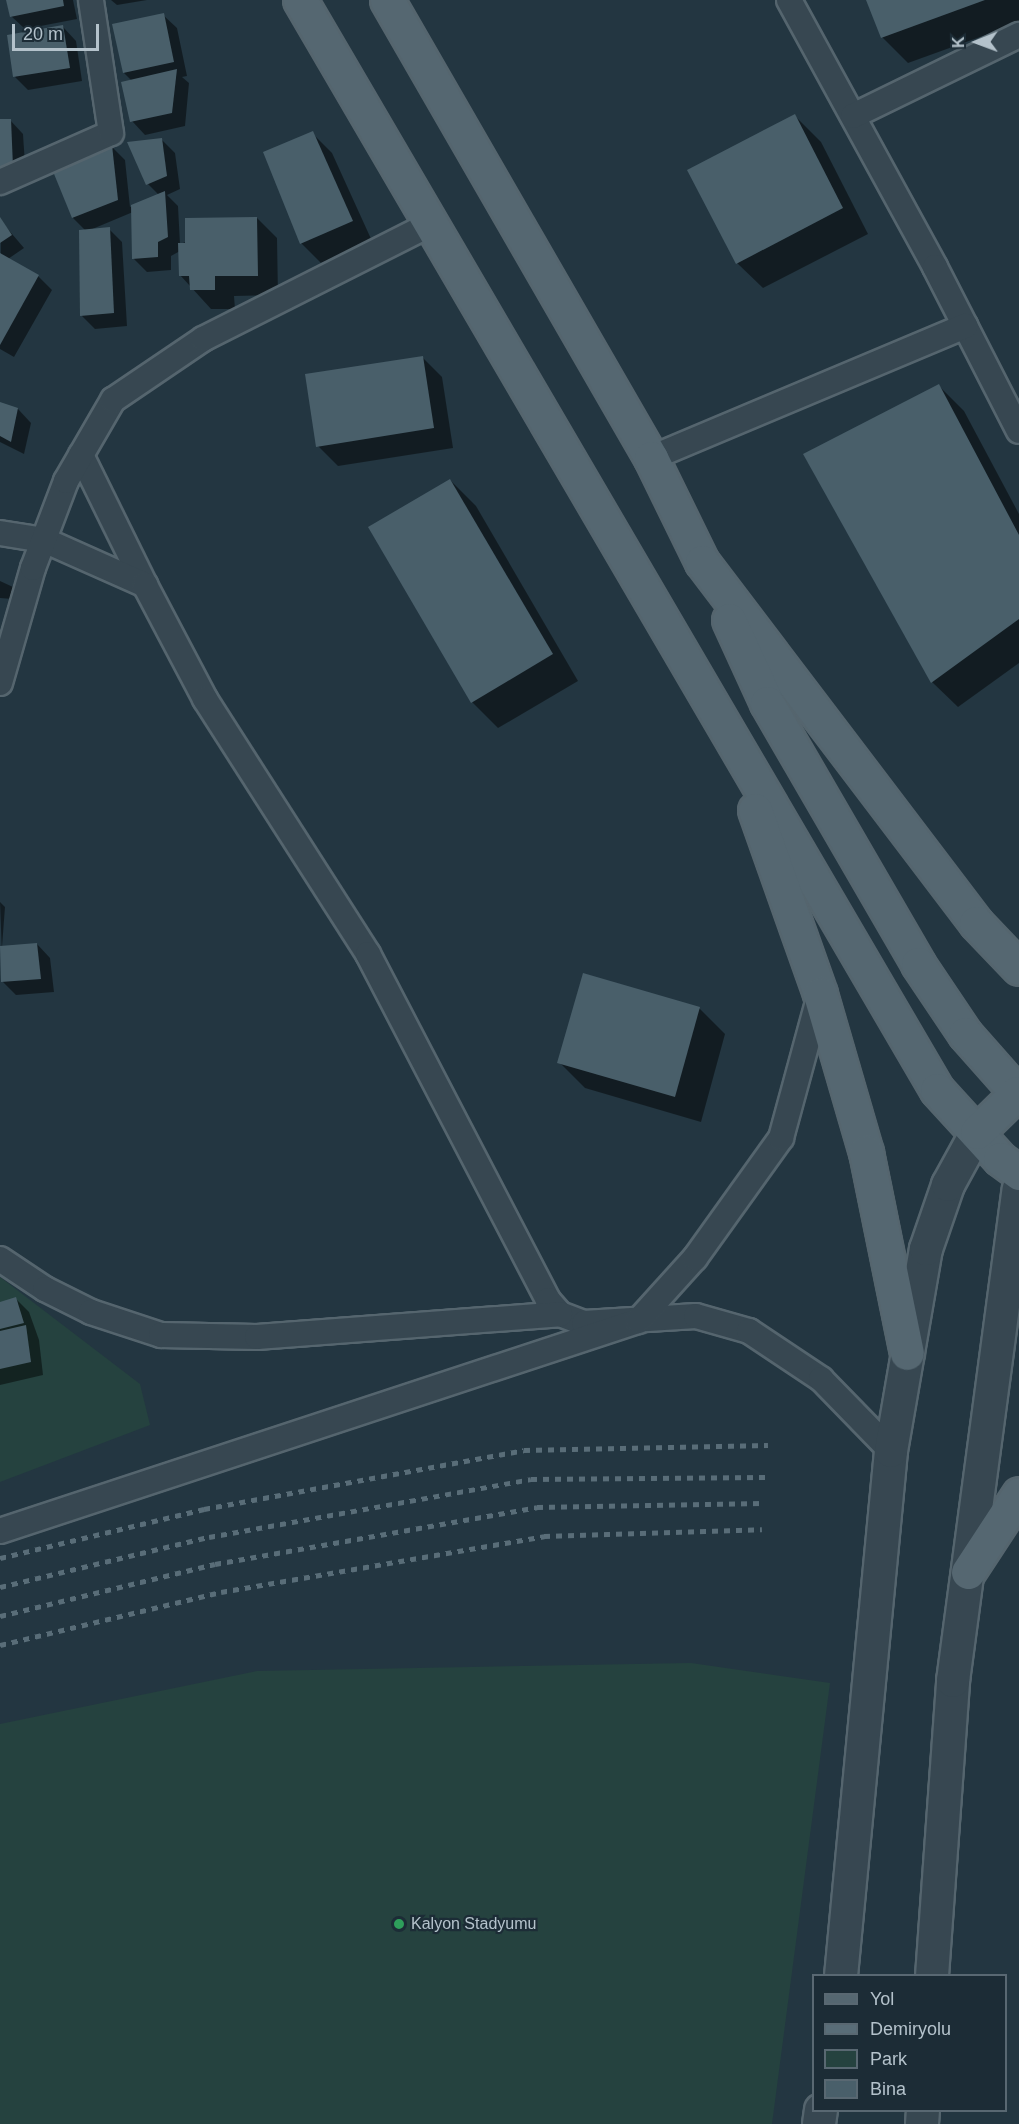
<!DOCTYPE html>
<html>
<head>
<meta charset="utf-8">
<style>
	body { margin:0 }
	#map { position:relative; width:1019px; height:2124px; overflow:hidden; background:#233641; font-family:Helvetica,sans-serif }
	div>[style] { position:absolute }
	.green>* { inset:0; background:#25423f }
	.shadow>* { inset:0; background:#0007 }
	.building>* { inset:0; background:#495f6a }
	.roads { filter:drop-shadow(2px 0 #55656e) drop-shadow(-2px 0 #55656e) drop-shadow(0 2px #55656e) drop-shadow(0 -2px #55656e) }
	.minor>* { height:24px; margin:-12px; padding:0 12px; transform-origin:12px; border-radius:12px; background:#374751 }
	.tertiary>* { height:32px; margin:-16px; padding:0 16px; transform-origin:16px; border-radius:16px; background:#374751 }
	.primary>* { height:33px; margin:-16.5px; padding:0 16.5px; transform-origin:16.5px; border-radius:16.5px; background:#556771 }
	.rail>* { height:4.5px; margin-top:-2.25px; transform-origin:0; background:repeating-linear-gradient(90deg,#596d78 0 6px,transparent 0 12px) }
	.dots>* { width:16px; height:16px; translate:-50% -50%; box-sizing:border-box; border:3px solid #1c2c36; border-radius:50% }
	span { translate:-50% -50%; white-space:nowrap; text-align:center; line-height:1.15; -webkit-text-stroke:4.5px #1c2c36; paint-order:stroke }
	.poi-label { font-size:16px; color:#b4c2cb }
	.left { translate:0 -50%; text-align:left }
	.legend { position:absolute; left:812px; top:1974px; width:195px; height:138px; box-sizing:border-box; background:#1c2c36; border:2px solid #596872; margin:0; padding:8px 10px; list-style:none; font-size:18px; color:#b4c2cb }
	.legend li { display:flex; align-items:center; gap:12px; height:30px }
	.legend b { width:30px; border:2px solid #596872 }
	.north { position:absolute; left:947px; top:12px; width:60px; height:60px; -webkit-text-stroke:4px #1c2c36; paint-order:stroke; rotate:269deg; font-size:16px; font-weight:700; line-height:24px; text-align:center; color:#b4c2cb }
	.north::after { content:''; display:block; margin:auto; width:21px; height:27px; background:#b4c2cb; clip-path:polygon(50% 0,100% 100%,50% 72%,0 100%) }
	.scale { position:absolute; left:12px; top:24px; width:87px; height:27px; box-sizing:border-box; border:3px solid #b4c2cb; border-top:0; padding-left:8px; font-size:18px; line-height:21px; white-space:nowrap; color:#b4c2cb; -webkit-text-stroke:4px #1c2c36; paint-order:stroke }
</style>
</head>
<body>
<div id="map">
	<div class="green">
		<div style="clip-path:polygon(0 1277px,140px 1384px,150px 1425px,0 1482px)"></div>
		<div style="clip-path:polygon(691px 1663px,830px 1683px,772px 2124px,0 2124px,0 1724px,257px 1671px)"></div>
	</div>
	<div class="shadow">
		<div style="clip-path:polygon(8px 0,73px 0,77px 19px,25px 29px,11px 16px)"></div>
		<div style="clip-path:polygon(111px 0,147px 0,117px 5px)"></div>
		<div style="clip-path:polygon(867px 0,1019px 0,1019px 23px,908px 63px,882px 37px)"></div>
		<div style="clip-path:polygon(163px 15px,177px 28px,187px 76px,182px 77px,189px 83px,185px 126px,145px 135px,132px 121px,132px 81px,124px 73px)"></div>
		<div style="clip-path:polygon(63px 27px,76px 41px,82px 81px,28px 90px,15px 77px)"></div>
		<div style="clip-path:polygon(795px 116px,821px 142px,868px 234px,763px 288px,737px 263px)"></div>
		<div style="clip-path:polygon(10px 120px,23px 134px,26px 180px,0 181px,0 121px)"></div>
		<div style="clip-path:polygon(312px 133px,332px 153px,372px 241px,321px 263px,301px 243px)"></div>
		<div style="clip-path:polygon(161px 139px,175px 153px,180px 189px,167px 195px,178px 206px,180px 244px,257px 218px,277px 238px,278px 295px,234px 296px,235px 309px,211px 309px,180px 275px,180px 251px,171px 256px,171px 270px,147px 272px,134px 259px,133px 212px,90px 230px,109px 229px,122px 242px,127px 326px,95px 329px,82px 316px,86px 231px,73px 218px,54px 170px,112px 147px,125px 160px,130px 207px,159px 195px,148px 184px)"></div>
		<div style="clip-path:polygon(1px 221px,24px 248px,8px 259px,38px 276px,52px 290px,14px 357px,0 349px)"></div>
		<div style="clip-path:polygon(422px 357px,442px 377px,453px 448px,338px 466px,318px 446px)"></div>
		<div style="clip-path:polygon(939px 386px,964px 411px,1019px 514px,1019px 663px,958px 707px,932px 682px)"></div>
		<div style="clip-path:polygon(0 404px,18px 409px,31px 423px,24px 454px,0 442px)"></div>
		<div style="clip-path:polygon(450px 480px,476px 506px,578px 681px,498px 728px,472px 702px)"></div>
		<div style="clip-path:polygon(0 581px,13px 587px,12px 599px,0 598px)"></div>
		<div style="clip-path:polygon(0 902px,5px 907px,2px 947px,37px 944px,50px 958px,54px 992px,16px 995px,3px 982px)"></div>
		<div style="clip-path:polygon(584px 975px,700px 1009px,725px 1034px,701px 1122px,585px 1088px,559px 1062px)"></div>
		<div style="clip-path:polygon(16px 1299px,29px 1312px,39px 1340px,43px 1375px,0 1385px,0 1303px)"></div>
	</div>
	<div class="building">
		<div style="clip-path:polygon(6px 0,63px 0,64px 6px,10px 17px)"></div>
		<div style="clip-path:polygon(866px 0,985px 0,881px 38px)"></div>
		<div style="clip-path:polygon(164px 13px,174px 62px,123px 73px,112px 24px)"></div>
		<div style="clip-path:polygon(63px 25px,70px 68px,13px 77px,7px 35px)"></div>
		<div style="clip-path:polygon(177px 69px,172px 113px,130px 122px,121px 82px)"></div>
		<div style="clip-path:polygon(795px 114px,843px 208px,736px 264px,687px 170px)"></div>
		<div style="clip-path:polygon(0 119px,11px 119px,13px 167px,0 167px)"></div>
		<div style="clip-path:polygon(313px 131px,353px 221px,300px 244px,263px 152px)"></div>
		<div style="clip-path:polygon(162px 138px,167px 176px,146px 185px,127px 142px)"></div>
		<div style="clip-path:polygon(112px 145px,118px 200px,72px 218px,52px 169px)"></div>
		<div style="clip-path:polygon(165px 191px,168px 237px,158px 242px,158px 257px,132px 259px,131px 205px)"></div>
		<div style="clip-path:polygon(0 217px,12px 235px,0 243px)"></div>
		<div style="clip-path:polygon(257px 217px,258px 276px,215px 276px,215px 290px,190px 290px,189px 276px,179px 276px,178px 243px,185px 243px,185px 218px)"></div>
		<div style="clip-path:polygon(110px 227px,114px 313px,80px 316px,79px 230px)"></div>
		<div style="clip-path:polygon(0 253px,39px 275px,0 345px)"></div>
		<div style="clip-path:polygon(423px 356px,434px 428px,316px 447px,305px 374px)"></div>
		<div style="clip-path:polygon(939px 384px,1019px 535px,1019px 619px,931px 683px,803px 454px)"></div>
		<div style="clip-path:polygon(0 402px,18px 408px,11px 442px,0 436px)"></div>
		<div style="clip-path:polygon(450px 479px,553px 654px,471px 703px,368px 527px)"></div>
		<div style="clip-path:polygon(37px 943px,41px 979px,1px 982px,0 946px)"></div>
		<div style="clip-path:polygon(583px 973px,700px 1007px,675px 1097px,557px 1063px)"></div>
		<div style="clip-path:polygon(16px 1297px,24px 1323px,0 1329px,0 1302px)"></div>
		<div style="clip-path:polygon(26px 1325px,31px 1362px,0 1369px,0 1331px)"></div>
	</div>
	<div class="roads">
		<div class="minor">
			<div style="left:789px;top:0;width:304px;rotate:61.3deg"></div>
			<div style="left:935px;top:267px;width:184px;rotate:62.9deg"></div>
			<div style="left:853px;top:116px;width:185px;rotate:-26deg"></div>
			<div style="left:0;top:182px;width:121px;rotate:-23.8deg"></div>
			<div style="left:111px;top:133px;width:134px;rotate:-98.6deg"></div>
			<div style="left:81px;top:455px;width:145px;rotate:63.8deg"></div>
			<div style="left:651px;top:458px;width:341px;rotate:-22.8deg"></div>
			<div style="left:0;top:533px;width:45px;rotate:9deg"></div>
			<div style="left:44px;top:540px;width:111px;rotate:24deg"></div>
			<div style="left:145px;top:585px;width:129px;rotate:62.2deg"></div>
			<div style="left:205px;top:699px;width:303px;rotate:57.4deg"></div>
			<div style="left:368px;top:954px;width:390px;rotate:62.5deg"></div>
			<div style="left:548px;top:1300px;width:18px;rotate:49deg"></div>
			<div style="left:560px;top:1314px;width:26px;rotate:21deg"></div>
			<div style="left:584px;top:1323px;width:112px;rotate:-3.6deg"></div>
			<div style="left:696px;top:1316px;width:55px;rotate:15.8deg"></div>
			<div style="left:749px;top:1331px;width:87px;rotate:33.7deg"></div>
			<div style="left:821px;top:1379px;width:100px;rotate:45.8deg"></div>
			<div style="left:0;top:683px;width:120px;rotate:-74deg"></div>
			<div style="left:33px;top:568px;width:93px;rotate:-69.2deg"></div>
			<div style="left:66px;top:481px;width:94px;rotate:-59.9deg"></div>
			<div style="left:113px;top:400px;width:109px;rotate:-34.1deg"></div>
			<div style="left:203px;top:339px;width:258px;rotate:-26.8deg"></div>
			<div style="left:0;top:1259px;width:54px;rotate:33.7deg"></div>
			<div style="left:45px;top:1289px;width:51px;rotate:26.6deg"></div>
			<div style="left:91px;top:1312px;width:74px;rotate:18.2deg"></div>
			<div style="left:161px;top:1335px;width:96px;rotate:1.2deg"></div>
			<div style="left:257px;top:1337px;width:304px;rotate:-4.3deg"></div>
			<div style="left:0;top:1531px;width:672px;rotate:-18.22deg"></div>
			<div style="left:638px;top:1321px;width:85px;rotate:-47.9deg"></div>
			<div style="left:695px;top:1258px;width:148px;rotate:-54.4deg"></div>
			<div style="left:781px;top:1138px;width:149px;rotate:-74.8deg"></div>
		</div>
		<div class="tertiary">
			<div style="left:841px;top:1976px;width:527px;rotate:-84.56deg"></div>
			<div style="left:891px;top:1451px;width:205px;rotate:-80.2deg"></div>
			<div style="left:926px;top:1249px;width:68px;rotate:-71deg"></div>
			<div style="left:948px;top:1185px;width:60px;rotate:-61.3deg"></div>
			<div style="left:932px;top:1976px;width:296px;rotate:-85.9deg"></div>
			<div style="left:953px;top:1681px;width:496px;rotate:-82.4deg"></div>
			<div style="left:819px;top:2124px;width:14px;rotate:-82deg"></div>
			<div style="left:922px;top:2124px;width:14px;rotate:-86deg"></div>
		</div>
		<div class="primary">
			<div style="left:300px;top:0;width:1262px;rotate:59.7deg"></div>
			<div style="left:937px;top:1090px;width:93px;rotate:47.6deg"></div>
			<div style="left:1000px;top:1159px;width:24px;rotate:36deg"></div>
			<div style="left:387px;top:0;width:529px;rotate:60.04deg"></div>
			<div style="left:651px;top:458px;width:116px;rotate:63.9deg"></div>
			<div style="left:702px;top:562px;width:453px;rotate:52.8deg"></div>
			<div style="left:976px;top:923px;width:62px;rotate:46.3deg"></div>
			<div style="left:729px;top:620px;width:91px;rotate:65.4deg"></div>
			<div style="left:767px;top:703px;width:302px;rotate:59.9deg"></div>
			<div style="left:918px;top:964px;width:84px;rotate:56.1deg"></div>
			<div style="left:965px;top:1034px;width:81px;rotate:48.5deg"></div>
			<div style="left:755px;top:810px;width:195px;rotate:70.5deg"></div>
			<div style="left:820px;top:994px;width:165px;rotate:73.8deg"></div>
			<div style="left:866px;top:1152px;width:205px;rotate:78.5deg"></div>
			<div style="left:977px;top:1132px;width:56px;rotate:-44.3deg"></div>
			<div style="left:968px;top:1572px;width:93px;rotate:-56.8deg"></div>
		</div>
	</div>
	<div class="rail">
		<div style="left:0;top:1558px;width:210px;rotate:-13.5deg"></div>
		<div style="left:204px;top:1509px;width:325px;rotate:-10.4deg"></div>
		<div style="left:524px;top:1450px;width:244px;rotate:-1.2deg"></div>
		<div style="left:0;top:1587px;width:215px;rotate:-13.5deg"></div>
		<div style="left:209px;top:1537px;width:327px;rotate:-10.2deg"></div>
		<div style="left:531px;top:1479px;width:234px;rotate:-0.5deg"></div>
		<div style="left:0;top:1616px;width:221px;rotate:-13.6deg"></div>
		<div style="left:215px;top:1564px;width:327px;rotate:-10deg"></div>
		<div style="left:537px;top:1507px;width:226px;rotate:-1deg"></div>
		<div style="left:0;top:1645px;width:227px;rotate:-13.5deg"></div>
		<div style="left:221px;top:1592px;width:328px;rotate:-9.8deg"></div>
		<div style="left:544px;top:1536px;width:218px;rotate:-1.8deg"></div>
	</div>
	<div class="dots">
		<div style="left:399px;top:1924px;background:#2e9e5b"></div>
	</div>
	<div class="poi-label">
		<span class="left" style="left:411px;top:1924px">Kalyon Stadyumu</span>
	</div>
	<ul class="legend">
	<li><b style="height:8px;background:#556771"></b>Yol</li>
	<li><b style="height:8px;background:#596d78"></b>Demiryolu</li>
	<li><b style="height:16px;background:#25423f"></b>Park</li>
	<li><b style="height:16px;background:#495f6a"></b>Bina</li>
	</ul>
	<div class="north">K</div>
	<div class="scale">20 m</div>
</div>
</body>
</html>
